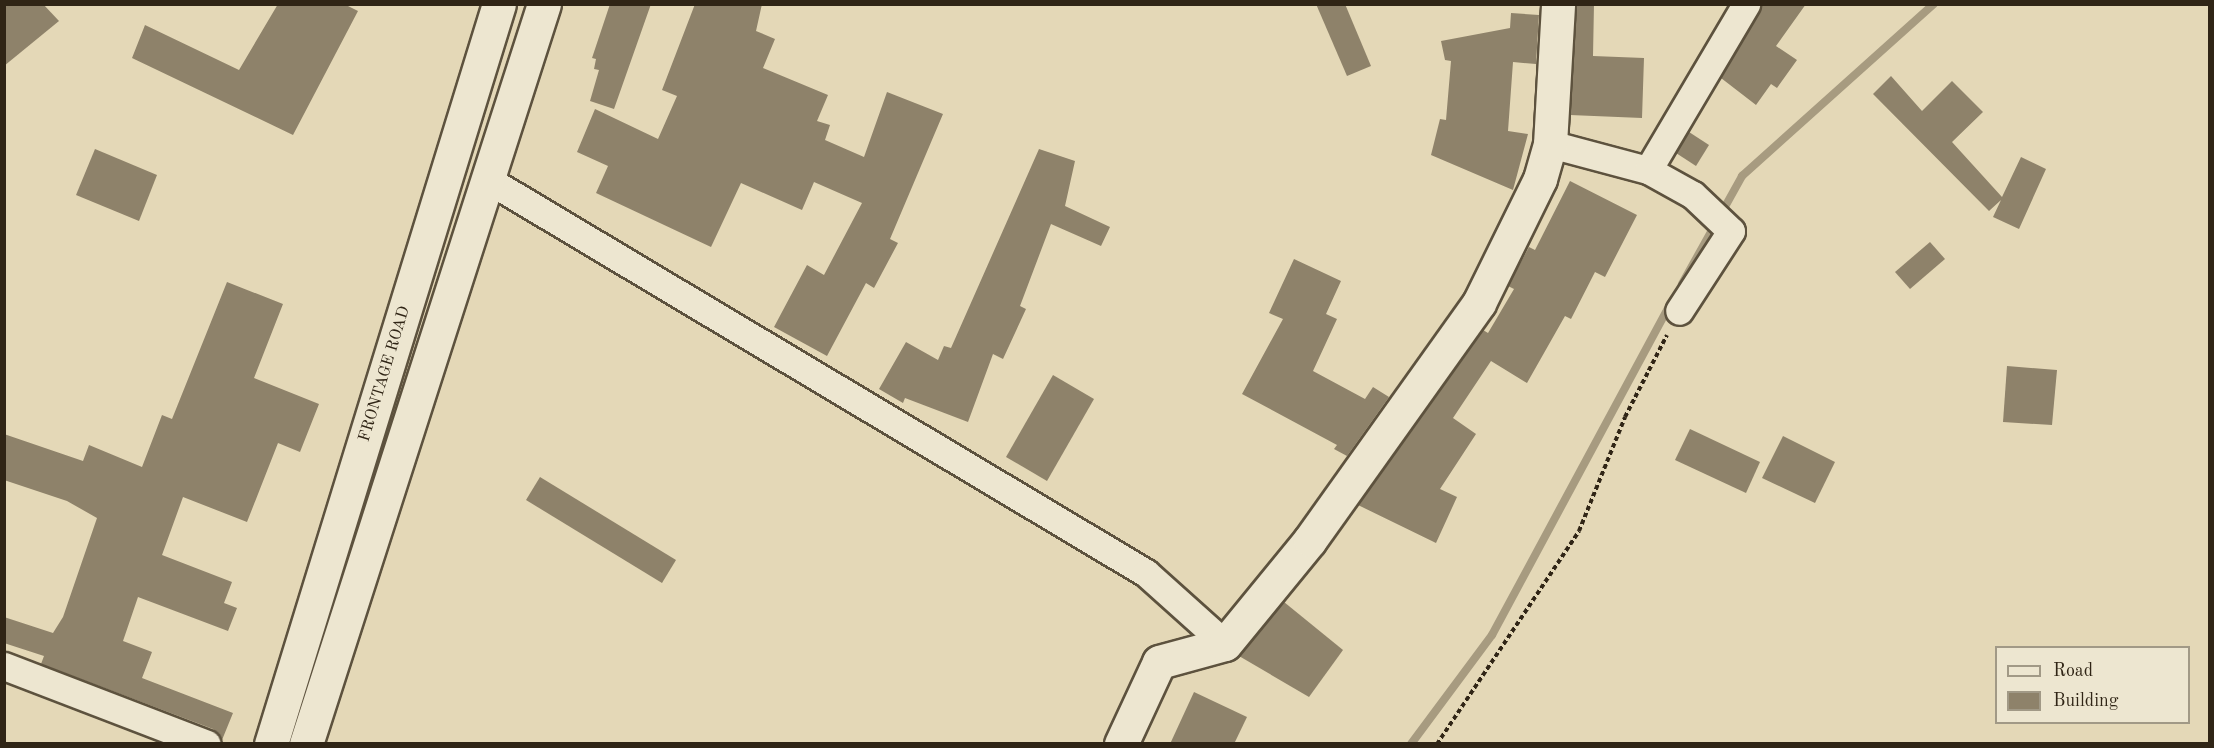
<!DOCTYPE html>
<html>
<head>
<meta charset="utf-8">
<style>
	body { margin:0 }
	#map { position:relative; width:2214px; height:748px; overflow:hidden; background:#e4d8b7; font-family:"Old Standard TT",serif }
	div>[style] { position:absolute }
	.stream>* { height:8px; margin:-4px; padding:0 4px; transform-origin:4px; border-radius:4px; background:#a79b80 }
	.building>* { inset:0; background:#8e826a }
	.path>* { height:4px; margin-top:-2px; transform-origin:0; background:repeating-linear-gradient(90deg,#302516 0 4.5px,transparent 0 7.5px) }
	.roads { filter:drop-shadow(2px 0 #5d523e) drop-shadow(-2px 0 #5d523e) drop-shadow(0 2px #5d523e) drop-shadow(0 -2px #5d523e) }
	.minor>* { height:27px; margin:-13.5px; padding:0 13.5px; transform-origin:13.5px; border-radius:13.5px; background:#ede6d0 }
	.tertiary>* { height:33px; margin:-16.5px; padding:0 16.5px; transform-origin:16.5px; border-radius:16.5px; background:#ede6d0 }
	.secondary>* { height:33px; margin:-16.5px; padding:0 16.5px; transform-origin:16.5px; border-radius:16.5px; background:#ede6d0 }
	span { translate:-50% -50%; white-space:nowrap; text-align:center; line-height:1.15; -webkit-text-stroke:6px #ede6d0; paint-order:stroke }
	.street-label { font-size:16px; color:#302516 }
	.frame { position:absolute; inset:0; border:6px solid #302516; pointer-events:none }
	.legend { position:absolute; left:1995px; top:646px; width:195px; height:78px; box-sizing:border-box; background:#ede6d0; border:2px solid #a19986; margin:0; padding:8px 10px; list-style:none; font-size:18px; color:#302516 }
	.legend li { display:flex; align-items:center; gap:12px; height:30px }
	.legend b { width:30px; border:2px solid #a19986 }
</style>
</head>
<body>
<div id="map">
	<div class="stream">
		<div style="left:1682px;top:284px;width:124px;rotate:-60.9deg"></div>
		<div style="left:1742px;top:176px;width:258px;rotate:-41.9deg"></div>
		<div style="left:1411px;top:744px;width:136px;rotate:-53.4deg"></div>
		<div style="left:1492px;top:635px;width:377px;rotate:-61.7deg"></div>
	</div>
	<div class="building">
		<div style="clip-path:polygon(4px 4px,43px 4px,59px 21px,4px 66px)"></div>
		<div style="clip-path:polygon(278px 4px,344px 4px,358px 11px,293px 135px,132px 58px,145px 25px,239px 70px)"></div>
		<div style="clip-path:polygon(610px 4px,651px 4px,614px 109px,590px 101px,599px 70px,594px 69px,596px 59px,592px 58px)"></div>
		<div style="clip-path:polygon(695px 4px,762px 4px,756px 31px,775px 39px,763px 68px,828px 95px,817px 121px,830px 125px,825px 140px,864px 157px,887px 92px,943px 114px,890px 239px,898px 243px,874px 288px,866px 283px,827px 356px,774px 327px,807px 265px,824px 275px,862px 203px,814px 182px,802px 210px,741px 183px,711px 247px,596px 193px,608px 166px,577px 152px,595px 109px,658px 139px,677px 96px,662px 90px)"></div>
		<div style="clip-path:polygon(1316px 4px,1345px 4px,1371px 66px,1347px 76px)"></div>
		<div style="clip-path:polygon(1577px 4px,1594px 4px,1593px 56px,1644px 58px,1642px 118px,1570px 115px)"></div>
		<div style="clip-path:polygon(1762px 4px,1806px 4px,1776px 46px,1797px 60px,1777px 88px,1771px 84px,1756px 105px,1721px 78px)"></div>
		<div style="clip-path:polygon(1511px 13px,1539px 15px,1536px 64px,1513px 62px,1508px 131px,1528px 134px,1513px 190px,1431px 155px,1440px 119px,1446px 120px,1451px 61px,1445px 60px,1441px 41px,1510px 28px)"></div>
		<div style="clip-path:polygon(1891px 76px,1922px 111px,1952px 81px,1983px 112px,1952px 142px,2002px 197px,2021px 157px,2046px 169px,2019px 229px,1993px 217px,2001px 200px,1989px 211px,1873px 94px)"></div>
		<div style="clip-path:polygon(1689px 132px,1709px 145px,1696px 166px,1676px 153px)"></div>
		<div style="clip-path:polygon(95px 149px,157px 175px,139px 221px,76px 195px)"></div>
		<div style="clip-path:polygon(1039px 149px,1075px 161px,1065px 206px,1110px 227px,1101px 246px,1051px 224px,1020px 306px,1026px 309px,1003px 359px,993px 354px,968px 422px,905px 398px,903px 403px,879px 389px,906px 342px,938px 360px,944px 346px,951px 348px)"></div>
		<div style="clip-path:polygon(1570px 181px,1637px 215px,1605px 277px,1595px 272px,1571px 319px,1565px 316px,1527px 383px,1491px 361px,1453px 418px,1476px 434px,1440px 489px,1457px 497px,1436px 543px,1358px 505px,1483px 330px,1488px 333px,1514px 289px,1508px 286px,1529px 247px,1535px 250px)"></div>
		<div style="clip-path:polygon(1930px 242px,1945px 259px,1910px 289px,1895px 272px)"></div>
		<div style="clip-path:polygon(1294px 259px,1341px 281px,1326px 314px,1337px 319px,1313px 371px,1365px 399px,1373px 387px,1389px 397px,1347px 456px,1334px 449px,1337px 445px,1242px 394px,1283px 319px,1269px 313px)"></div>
		<div style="clip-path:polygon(227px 282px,283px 304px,254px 378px,319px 404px,300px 452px,278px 443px,247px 522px,183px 497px,162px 555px,232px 582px,224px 603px,237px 608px,228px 631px,138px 597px,123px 641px,152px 652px,142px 678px,233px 713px,222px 740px,213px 729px,41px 664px,44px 656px,4px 643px,4px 617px,53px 633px,63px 617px,97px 518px,67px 501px,4px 480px,4px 434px,83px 461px,89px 445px,142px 467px,162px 415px,172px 419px)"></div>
		<div style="clip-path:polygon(2007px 366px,2057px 370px,2052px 425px,2003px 422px)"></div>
		<div style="clip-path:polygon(1053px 375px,1094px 399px,1047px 481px,1006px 457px)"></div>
		<div style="clip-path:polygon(1690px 429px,1760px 462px,1746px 493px,1675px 460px)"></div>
		<div style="clip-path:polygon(1783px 436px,1835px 462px,1815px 503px,1762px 478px)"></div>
		<div style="clip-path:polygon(540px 477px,676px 560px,662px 583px,526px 500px)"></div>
		<div style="clip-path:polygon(1284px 602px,1343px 650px,1309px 697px,1239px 656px)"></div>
		<div style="clip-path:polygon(1194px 692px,1247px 717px,1234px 744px,1170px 744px)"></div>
	</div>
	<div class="path">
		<div style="left:1437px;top:744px;width:256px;rotate:-56.3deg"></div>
		<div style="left:1579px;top:531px;width:123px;rotate:-68deg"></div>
		<div style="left:1625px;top:417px;width:92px;rotate:-62.9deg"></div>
	</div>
	<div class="roads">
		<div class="minor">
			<div style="left:1550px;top:144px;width:101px;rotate:14.9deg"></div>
			<div style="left:1648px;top:170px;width:193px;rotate:-59.4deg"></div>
			<div style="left:1648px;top:170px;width:51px;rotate:29.1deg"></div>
			<div style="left:1693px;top:195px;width:52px;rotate:43.5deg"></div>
			<div style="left:1731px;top:231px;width:95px;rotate:123deg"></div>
			<div style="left:490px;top:181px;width:764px;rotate:30.86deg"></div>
			<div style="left:1146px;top:573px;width:106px;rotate:41.9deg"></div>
			<div style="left:4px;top:666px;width:217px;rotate:21deg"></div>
		</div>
		<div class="tertiary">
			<div style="left:1121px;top:744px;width:90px;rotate:-65.1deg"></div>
			<div style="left:1159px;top:662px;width:68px;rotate:-15.3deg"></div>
			<div style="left:1225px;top:644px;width:134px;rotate:-50.7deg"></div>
			<div style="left:1310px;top:540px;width:291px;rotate:-54.5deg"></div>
			<div style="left:1479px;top:303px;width:138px;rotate:-63.8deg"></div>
			<div style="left:1540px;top:179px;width:36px;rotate:-74deg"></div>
			<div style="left:1550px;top:144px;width:140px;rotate:-86.7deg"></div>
		</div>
		<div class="secondary">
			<div style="left:271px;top:744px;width:774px;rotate:-72.88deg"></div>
			<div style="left:306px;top:744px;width:777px;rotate:-72.17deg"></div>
		</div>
	</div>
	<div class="street-label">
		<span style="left:385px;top:374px;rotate:-73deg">FRONTAGE ROAD</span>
	</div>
	<div class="frame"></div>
	<ul class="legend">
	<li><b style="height:8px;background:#ede6d0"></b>Road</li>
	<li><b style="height:16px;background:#8e826a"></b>Building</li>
	</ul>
</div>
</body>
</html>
